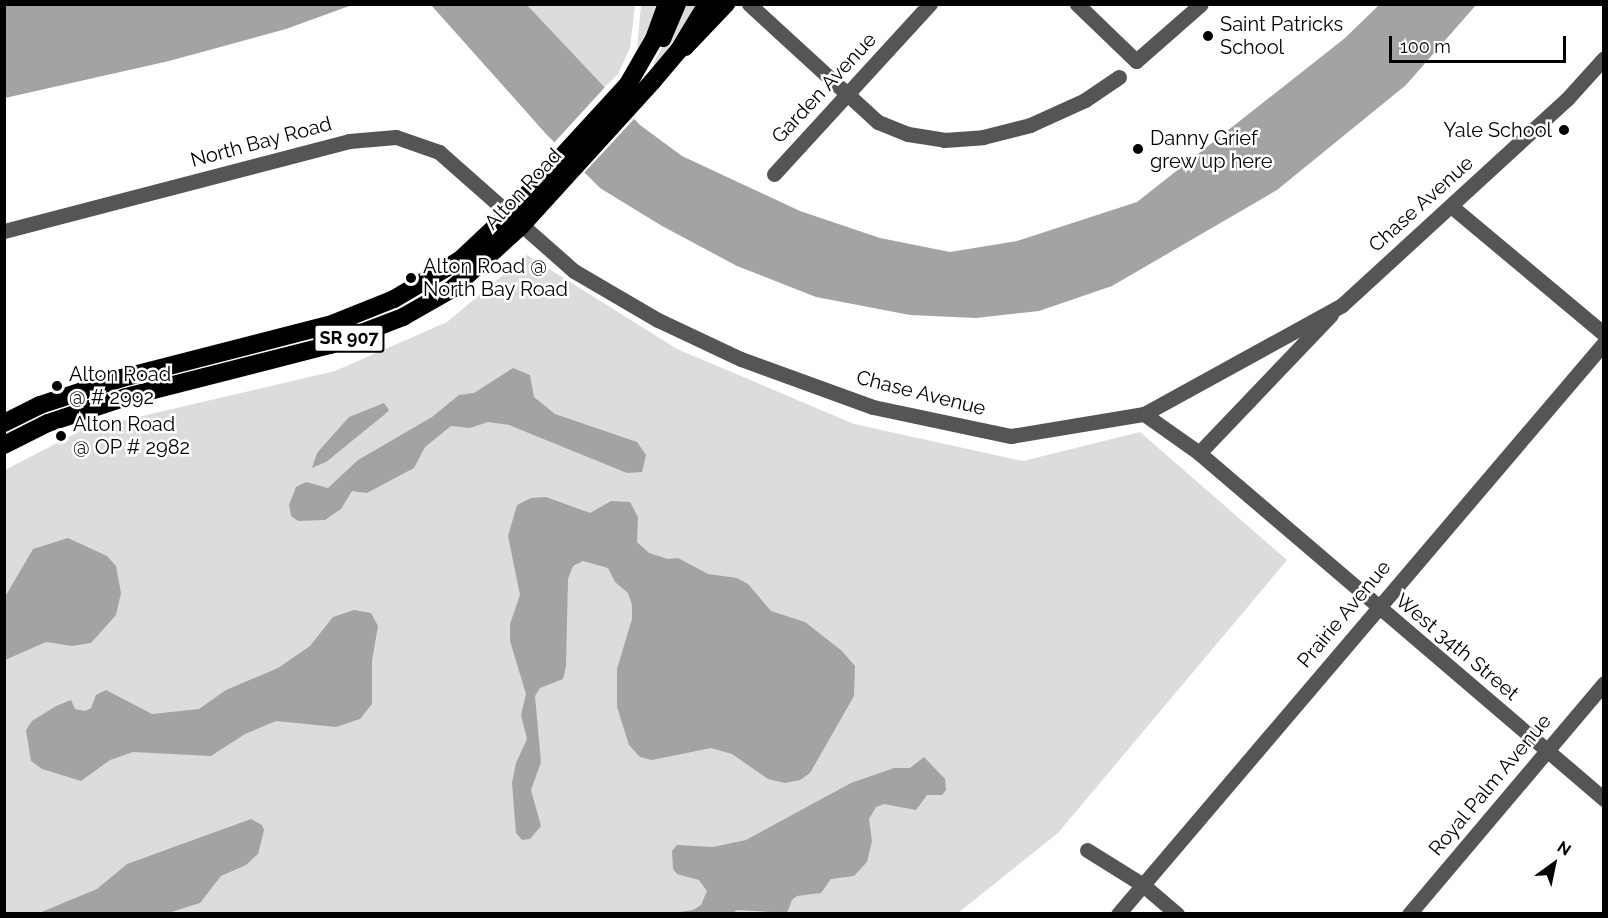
<!DOCTYPE html>
<html>
<head>
<meta charset="utf-8">
<style>
	body { margin:0 }
	#map { position:relative; width:1608px; height:918px; overflow:hidden; background:#fff; font-family:Raleway,sans-serif }
	div>[style] { position:absolute }
	.green>* { inset:0; background:#dcdcdc }
	.water>* { inset:0; background:#a3a3a3 }
	.pier>* { inset:0; background:#fff }
	.minor>* { height:15px; margin:-7.5px; padding:0 7.5px; transform-origin:7.5px; border-radius:7.5px; background:#555 }
	.major>* { height:15px; margin:-7.5px; padding:0 7.5px; transform-origin:7.5px; border-radius:7.5px; background:#000 }
	.highway>* { height:18px; margin:-9px; padding:0 9px; transform-origin:9px; border-radius:9px; background:#000 }
	.dots>* { width:16px; height:16px; translate:-50% -50%; box-sizing:border-box; border:3px solid #fff; border-radius:50% }
	span { translate:-50% -50%; white-space:nowrap; text-align:center; line-height:1.15; -webkit-text-stroke:5px #fff; paint-order:stroke }
	.shield-label span { padding:2px 4px; background:#fff; border:2px solid; border-radius:4px; -webkit-text-stroke-width:0 }
	.shield-label { font-size:18px; color:#000; font-weight:700 }
	.poi-label { font-size:20px; color:#000 }
	.left { translate:0 -50%; text-align:left }
	.right { translate:-100% -50%; text-align:right }
	.street-label { font-size:20px; color:#000 }
	.frame { position:absolute; inset:0; border:6px solid #000; pointer-events:none }
	.north { position:absolute; left:1524px; top:834px; width:60px; height:60px; -webkit-text-stroke:4px #fff; paint-order:stroke; rotate:33deg; font-size:16px; font-weight:700; line-height:24px; text-align:center; color:#000 }
	.north::after { content:''; display:block; margin:auto; width:21px; height:27px; background:#000; clip-path:polygon(50% 0,100% 100%,50% 72%,0 100%) }
	.scale { position:absolute; left:1389px; top:36px; width:177px; height:27px; box-sizing:border-box; border:3px solid #000; border-top:0; padding-left:8px; font-size:18px; line-height:21px; white-space:nowrap; color:#000; -webkit-text-stroke:4px #fff; paint-order:stroke }
</style>
</head>
<body>
<div id="map">
	<div class="green">
		<div style="clip-path:polygon(527px 5px,635px 5px,630px 48px,618px 74px,604px 88px)"></div>
		<div style="clip-path:polygon(641px 5px,661px 5px,624px 76px,637px 48px)"></div>
		<div style="clip-path:polygon(685px 5px,698px 5px,655px 67px,653px 64px)"></div>
		<div style="clip-path:polygon(527px 255px,677px 349px,854px 424px,1023px 461px,1140px 432px,1287px 560px,1058px 833px,958px 913px,5px 913px,5px 470px,82px 430px,335px 371px,447px 322px)"></div>
	</div>
	<div class="water">
		<div style="clip-path:polygon(5px 4px,352px 4px,352px 5px,286px 29px,169px 61px,5px 98px)"></div>
		<div style="clip-path:polygon(431px 5px,527px 5px,640px 125px,682px 156px,800px 211px,880px 238px,950px 252px,1017px 241px,1137px 202px,1345px 38px,1379px 5px,1476px 5px,1406px 85px,1277px 190px,1112px 286px,1039px 311px,976px 318px,910px 315px,816px 297px,737px 266px,662px 226px,600px 188px,546px 134px)"></div>
		<div style="clip-path:polygon(513px 368px,530px 375px,534px 397px,555px 414px,637px 442px,646px 455px,642px 472px,627px 473px,509px 425px,488px 422px,470px 428px,451px 426px,425px 447px,414px 468px,367px 493px,352px 491px,341px 509px,325px 520px,298px 521px,291px 516px,289px 505px,296px 487px,306px 482px,328px 488px,358px 460px,432px 417px,459px 395px,474px 393px)"></div>
		<div style="clip-path:polygon(384px 403px,389px 410px,384px 415px,326px 462px,312px 468px,317px 453px,349px 417px)"></div>
		<div style="clip-path:polygon(546px 497px,590px 513px,611px 501px,630px 502px,638px 517px,637px 542px,649px 553px,668px 559px,678px 558px,708px 574px,737px 578px,748px 584px,771px 611px,805px 622px,842px 651px,855px 666px,854px 696px,810px 773px,800px 780px,785px 783px,768px 779px,732px 754px,711px 748px,652px 760px,640px 757px,629px 745px,617px 707px,617px 669px,632px 619px,632px 605px,628px 593px,615px 582px,608px 568px,583px 561px,573px 566px,568px 579px,566px 666px,563px 679px,540px 688px,535px 696px,541px 762px,531px 790px,541px 826px,530px 839px,522px 840px,516px 833px,512px 783px,516px 763px,527px 739px,521px 715px,526px 694px,510px 641px,510px 624px,520px 595px,508px 536px,517px 505px,531px 498px)"></div>
		<div style="clip-path:polygon(68px 538px,107px 556px,116px 566px,121px 593px,116px 615px,91px 643px,72px 646px,46px 642px,5px 660px,5px 597px,33px 549px)"></div>
		<div style="clip-path:polygon(354px 610px,371px 613px,378px 626px,372px 661px,372px 704px,360px 719px,336px 727px,276px 721px,245px 734px,211px 756px,133px 752px,110px 760px,81px 781px,42px 769px,31px 761px,26px 730px,32px 721px,56px 706px,71px 700px,75px 709px,85px 711px,91px 708px,96px 695px,106px 690px,152px 714px,199px 709px,226px 690px,278px 668px,310px 646px,333px 617px)"></div>
		<div style="clip-path:polygon(924px 757px,945px 779px,946px 790px,942px 795px,927px 795px,916px 810px,884px 804px,876px 807px,869px 819px,872px 841px,867px 862px,854px 876px,831px 879px,821px 893px,797px 896px,792px 900px,787px 913px,737px 910px,733px 913px,672px 913px,693px 910px,701px 905px,707px 891px,699px 880px,677px 874px,673px 869px,672px 851px,677px 845px,713px 847px,746px 840px,851px 783px,894px 768px,910px 768px)"></div>
		<div style="clip-path:polygon(251px 819px,262px 825px,264px 830px,258px 854px,246px 865px,221px 876px,200px 903px,168px 913px,39px 913px,97px 889px,127px 864px)"></div>
	</div>
	<div class="pier">
		<div style="clip-path:polygon(606px 86px,636px 117px,582px 175px,552px 145px)"></div>
	</div>
	<div class="minor">
		<div style="left:749px;top:4px;width:175px;rotate:42.5deg"></div>
		<div style="left:878px;top:122px;width:32px;rotate:22deg"></div>
		<div style="left:908px;top:134px;width:36px;rotate:9deg"></div>
		<div style="left:944px;top:140px;width:39px;rotate:-4deg"></div>
		<div style="left:983px;top:137px;width:49px;rotate:-14.3deg"></div>
		<div style="left:1030px;top:125px;width:60px;rotate:-24.4deg"></div>
		<div style="left:1085px;top:100px;width:41px;rotate:-34.1deg"></div>
		<div style="left:1077px;top:4px;width:82px;rotate:44deg"></div>
		<div style="left:1136px;top:61px;width:86px;rotate:-41.2deg"></div>
		<div style="left:774px;top:174px;width:231px;rotate:-47.5deg"></div>
		<div style="left:1451px;top:206px;width:199px;rotate:39.9deg"></div>
		<div style="left:4px;top:231px;width:357px;rotate:-14.6deg"></div>
		<div style="left:349px;top:141px;width:47px;rotate:-4.9deg"></div>
		<div style="left:396px;top:137px;width:46px;rotate:19.2deg"></div>
		<div style="left:439px;top:152px;width:180px;rotate:41.4deg"></div>
		<div style="left:574px;top:271px;width:97px;rotate:30.3deg"></div>
		<div style="left:658px;top:320px;width:92px;rotate:25.2deg"></div>
		<div style="left:741px;top:359px;width:140px;rotate:20deg"></div>
		<div style="left:873px;top:407px;width:141px;rotate:11.9deg"></div>
		<div style="left:1011px;top:436px;width:135px;rotate:-9.4deg"></div>
		<div style="left:1144px;top:414px;width:226px;rotate:-28.8deg"></div>
		<div style="left:1342px;top:305px;width:305px;rotate:-42.5deg"></div>
		<div style="left:1567px;top:99px;width:55px;rotate:-47.9deg"></div>
		<div style="left:1144px;top:414px;width:67px;rotate:35.3deg"></div>
		<div style="left:1199px;top:453px;width:533px;rotate:40.51deg"></div>
		<div style="left:1199px;top:453px;width:191px;rotate:-46.3deg"></div>
		<div style="left:1087px;top:850px;width:66px;rotate:32deg"></div>
		<div style="left:1143px;top:885px;width:45px;rotate:40.5deg"></div>
		<div style="left:1118px;top:914px;width:750px;rotate:-49.6deg"></div>
		<div style="left:1409px;top:914px;width:302px;rotate:-49.8deg"></div>
	</div>
	<div class="major">
		<div style="left:663px;top:39px;width:38px;rotate:-67deg"></div>
		<div style="left:685px;top:48px;width:61px;rotate:-46.3deg"></div>
	</div>
	<div class="highway">
		<div style="left:4px;top:423px;width:40px;rotate:-26.6deg"></div>
		<div style="left:40px;top:405px;width:86px;rotate:-18.2deg"></div>
		<div style="left:122px;top:378px;width:214px;rotate:-14.4deg"></div>
		<div style="left:329px;top:325px;width:70px;rotate:-21.8deg"></div>
		<div style="left:394px;top:299px;width:77px;rotate:-30.6deg"></div>
		<div style="left:460px;top:260px;width:67px;rotate:-43.2deg"></div>
		<div style="left:509px;top:214px;width:176px;rotate:-47.5deg"></div>
		<div style="left:628px;top:84px;width:52px;rotate:-60deg"></div>
		<div style="left:654px;top:39px;width:37px;rotate:-70deg"></div>
		<div style="left:4px;top:445px;width:49px;rotate:-26.6deg"></div>
		<div style="left:48px;top:423px;width:82px;rotate:-18.4deg"></div>
		<div style="left:126px;top:397px;width:211px;rotate:-14.3deg"></div>
		<div style="left:330px;top:345px;width:78px;rotate:-21deg"></div>
		<div style="left:403px;top:317px;width:56px;rotate:-29.7deg"></div>
		<div style="left:452px;top:289px;width:93px;rotate:-42.4deg"></div>
		<div style="left:521px;top:226px;width:195px;rotate:-47.7deg"></div>
		<div style="left:652px;top:82px;width:42px;rotate:-49.8deg"></div>
		<div style="left:679px;top:50px;width:54px;rotate:-58.7deg"></div>
	</div>
	<div class="dots">
		<div style="left:1208px;top:36px;background:#000"></div>
		<div style="left:1564px;top:130px;background:#000"></div>
		<div style="left:1138px;top:149px;background:#000"></div>
		<div style="left:411px;top:278px;background:#000"></div>
		<div style="left:57px;top:386px;background:#000"></div>
		<div style="left:61px;top:436px;background:#000"></div>
	</div>
	<div class="shield-label">
		<span style="left:349px;top:338px">SR 907</span>
	</div>
	<div class="poi-label">
		<span class="left" style="left:1220px;top:36px">Saint Patricks<br>School</span>
		<span class="right" style="left:1552px;top:130px">Yale School</span>
		<span class="left" style="left:1150px;top:150px">Danny Grief<br>grew up here</span>
		<span class="left" style="left:423px;top:278px">Alton Road @<br>North Bay Road</span>
		<span class="left" style="left:69px;top:386px">Alton Road<br>@ # 2992</span>
		<span class="left" style="left:73px;top:436px">Alton Road<br>@ OP # 2982</span>
	</div>
	<div class="street-label">
		<span style="left:824px;top:88px;rotate:-47deg">Garden Avenue</span>
		<span style="left:261px;top:142px;rotate:-15deg">North Bay Road</span>
		<span style="left:523px;top:189px;rotate:-47deg">Alton Road</span>
		<span style="left:1421px;top:204px;rotate:-42deg">Chase Avenue</span>
		<span style="left:921px;top:393px;rotate:14deg">Chase Avenue</span>
		<span style="left:1344px;top:614px;rotate:-50deg">Prairie Avenue</span>
		<span style="left:1457px;top:647px;rotate:40deg">West 34th Street</span>
		<span style="left:1490px;top:785px;rotate:-50deg">Royal Palm Avenue</span>
	</div>
	<div class="frame"></div>
	<div class="north">N</div>
	<div class="scale">100 m</div>
</div>
</body>
</html>
